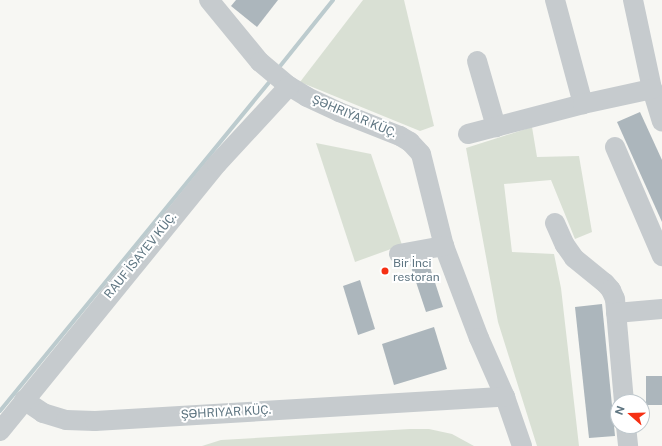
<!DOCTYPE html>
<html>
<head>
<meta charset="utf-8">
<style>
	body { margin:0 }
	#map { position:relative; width:662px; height:446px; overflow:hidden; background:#f7f7f3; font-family:"Public Sans",sans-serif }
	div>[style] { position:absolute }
	.green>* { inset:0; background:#d9e0d4 }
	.stream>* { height:4px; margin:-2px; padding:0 2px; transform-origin:2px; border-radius:2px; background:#bccbce }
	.building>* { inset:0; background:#acb6bc }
	.minor>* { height:20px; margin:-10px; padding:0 10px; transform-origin:10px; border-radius:10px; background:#c6cbce }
	.dots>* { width:11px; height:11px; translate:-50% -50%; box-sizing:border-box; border:2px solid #fff; border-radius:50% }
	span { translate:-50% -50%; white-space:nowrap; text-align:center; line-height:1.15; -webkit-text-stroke:4px #fff; paint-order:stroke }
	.street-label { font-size:12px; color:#5f7682 }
	.poi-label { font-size:12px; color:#5f7682 }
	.left { translate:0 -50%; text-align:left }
	.north { position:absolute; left:610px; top:394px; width:40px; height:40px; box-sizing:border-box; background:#fff; border:1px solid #bfc8cd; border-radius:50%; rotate:290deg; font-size:11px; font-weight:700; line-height:16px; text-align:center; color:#5f7682 }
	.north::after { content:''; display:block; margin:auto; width:14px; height:18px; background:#f63014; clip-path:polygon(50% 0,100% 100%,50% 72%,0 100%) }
</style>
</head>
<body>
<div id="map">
	<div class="green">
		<div style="clip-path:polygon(363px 0,404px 0,434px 126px,420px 131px,300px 82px)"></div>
		<div style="clip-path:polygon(532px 127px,537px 157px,579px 156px,592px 232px,575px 239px,551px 180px,504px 184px,512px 252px,554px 254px,561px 288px,579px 446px,537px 446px,498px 322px,466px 148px)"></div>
		<div style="clip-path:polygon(316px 143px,371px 154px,402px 245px,355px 262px)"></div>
		<div style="clip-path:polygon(410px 429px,429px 429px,452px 434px,474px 446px,202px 446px,221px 440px)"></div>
	</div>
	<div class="stream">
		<div style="left:281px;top:65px;width:83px;rotate:-51.3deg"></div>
		<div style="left:0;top:411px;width:424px;rotate:-50.7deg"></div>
	</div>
	<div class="building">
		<div style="clip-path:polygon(236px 0,278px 0,257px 27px,231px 6px)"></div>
		<div style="clip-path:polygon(640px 112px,662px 160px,662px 222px,617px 122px)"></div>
		<div style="clip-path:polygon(428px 261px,443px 307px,426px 312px,410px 264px)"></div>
		<div style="clip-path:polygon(360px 280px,375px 329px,358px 335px,343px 286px)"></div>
		<div style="clip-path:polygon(602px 304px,615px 436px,589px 438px,575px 307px)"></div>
		<div style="clip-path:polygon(434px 327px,447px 369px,394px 385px,382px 344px)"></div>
		<div style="clip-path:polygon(646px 376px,662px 376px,662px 405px,646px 405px)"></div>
	</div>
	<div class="minor">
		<div style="left:209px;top:0;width:80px;rotate:50.6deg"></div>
		<div style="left:260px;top:62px;width:38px;rotate:40deg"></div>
		<div style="left:289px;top:86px;width:21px;rotate:31deg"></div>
		<div style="left:307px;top:97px;width:35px;rotate:25deg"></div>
		<div style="left:339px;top:112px;width:66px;rotate:21.5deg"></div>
		<div style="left:400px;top:136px;width:12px;rotate:31deg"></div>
		<div style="left:410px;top:142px;width:16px;rotate:47deg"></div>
		<div style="left:421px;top:154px;width:95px;rotate:76deg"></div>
		<div style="left:444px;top:246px;width:98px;rotate:69.2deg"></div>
		<div style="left:479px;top:338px;width:64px;rotate:66.2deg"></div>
		<div style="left:505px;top:397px;width:52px;rotate:70.9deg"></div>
		<div style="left:555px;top:0;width:108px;rotate:74.9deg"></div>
		<div style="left:633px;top:0;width:91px;rotate:77.9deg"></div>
		<div style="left:652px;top:89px;width:34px;rotate:73deg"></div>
		<div style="left:477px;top:61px;width:69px;rotate:73.9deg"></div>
		<div style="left:468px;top:134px;width:119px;rotate:-14.6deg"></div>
		<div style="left:583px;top:104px;width:71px;rotate:-12.3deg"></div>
		<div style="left:615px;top:147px;width:119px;rotate:66.7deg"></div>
		<div style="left:555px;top:223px;width:24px;rotate:66deg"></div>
		<div style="left:565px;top:245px;width:16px;rotate:55deg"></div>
		<div style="left:574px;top:258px;width:40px;rotate:39deg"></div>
		<div style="left:605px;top:283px;width:9px;rotate:49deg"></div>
		<div style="left:611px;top:290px;width:10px;rotate:66deg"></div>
		<div style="left:615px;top:299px;width:103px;rotate:85deg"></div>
		<div style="left:399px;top:254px;width:46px;rotate:-10.1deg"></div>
		<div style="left:616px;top:313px;width:46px;rotate:-5deg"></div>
		<div style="left:24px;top:400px;width:23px;rotate:34deg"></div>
		<div style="left:43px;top:413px;width:24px;rotate:17deg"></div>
		<div style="left:66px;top:420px;width:29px;rotate:2deg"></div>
		<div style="left:95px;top:421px;width:411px;rotate:-3.4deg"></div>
		<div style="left:626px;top:426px;width:20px;rotate:84deg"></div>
		<div style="left:0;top:431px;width:344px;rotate:-50.9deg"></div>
		<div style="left:217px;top:164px;width:106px;rotate:-47.3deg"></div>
	</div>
	<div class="dots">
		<div style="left:385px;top:271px;background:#f63014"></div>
	</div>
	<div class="street-label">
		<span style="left:354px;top:117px;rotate:23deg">ŞƏHRIYAR KÜÇ.</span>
		<span style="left:141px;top:256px;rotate:-51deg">RAUF İSAYEV KÜÇ.</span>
		<span style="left:226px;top:413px;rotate:-3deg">ŞƏHRIYAR KÜÇ.</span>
	</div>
	<div class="poi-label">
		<span class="left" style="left:393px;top:271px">Bir İnci<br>restoran</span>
	</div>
	<div class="north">N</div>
</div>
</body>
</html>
